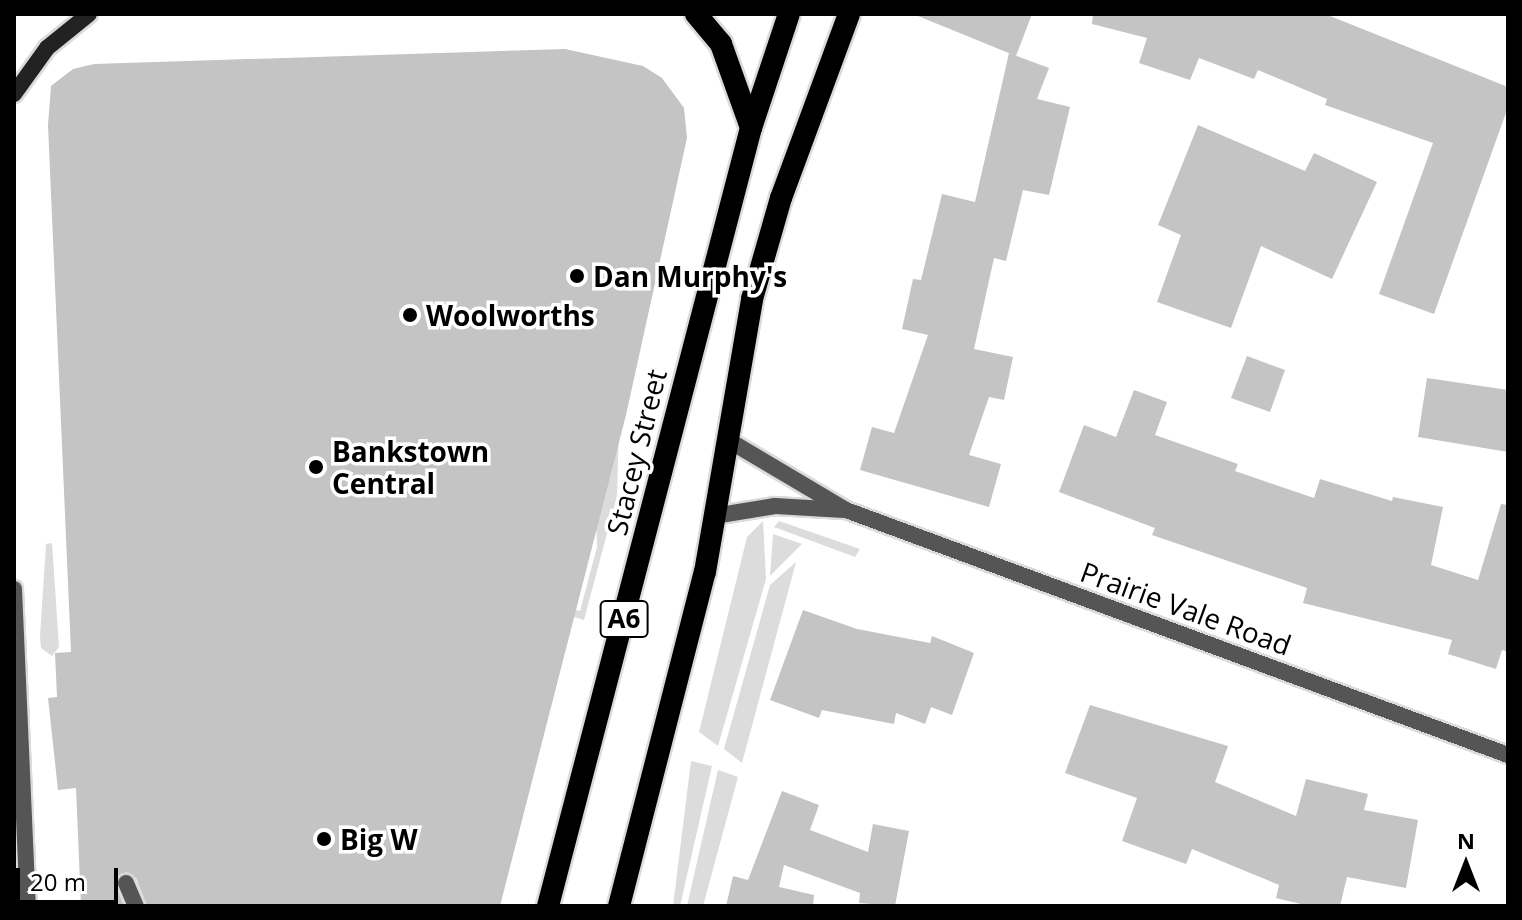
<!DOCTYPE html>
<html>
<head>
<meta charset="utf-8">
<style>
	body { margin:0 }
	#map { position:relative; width:1522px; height:920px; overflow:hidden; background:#fff; font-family:"Open Sans",sans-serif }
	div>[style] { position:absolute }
	.green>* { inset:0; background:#dcdcdc }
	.building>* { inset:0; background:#c4c4c4 }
	.roads { filter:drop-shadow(2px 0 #dbdbdb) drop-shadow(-2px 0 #dbdbdb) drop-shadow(0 2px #dbdbdb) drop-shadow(0 -2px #dbdbdb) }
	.service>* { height:16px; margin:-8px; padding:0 8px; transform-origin:8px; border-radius:8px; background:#555 }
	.minor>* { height:16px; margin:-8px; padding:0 8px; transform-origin:8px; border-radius:8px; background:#555 }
	.tertiary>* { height:16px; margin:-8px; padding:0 8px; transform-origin:8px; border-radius:8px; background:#555 }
	.secondary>* { height:16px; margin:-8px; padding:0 8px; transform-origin:8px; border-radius:8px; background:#222 }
	.trunk>* { height:22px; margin:-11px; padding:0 11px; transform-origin:11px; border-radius:11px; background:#000 }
	.dots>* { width:22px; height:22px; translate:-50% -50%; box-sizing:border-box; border:4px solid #fff; border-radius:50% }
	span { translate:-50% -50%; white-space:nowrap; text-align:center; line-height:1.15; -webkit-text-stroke:7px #fff; paint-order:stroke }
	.shield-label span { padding:2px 6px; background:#fff; border:2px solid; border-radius:6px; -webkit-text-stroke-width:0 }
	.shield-label { font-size:26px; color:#000; font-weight:700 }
	.poi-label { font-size:28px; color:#000; font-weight:700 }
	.left { translate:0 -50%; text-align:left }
	.street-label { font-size:28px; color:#000 }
	.frame { position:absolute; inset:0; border:16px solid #000; pointer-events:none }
	.north { position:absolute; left:1426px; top:824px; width:80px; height:80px; -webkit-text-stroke:6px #fff; paint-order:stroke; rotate:0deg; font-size:22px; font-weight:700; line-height:32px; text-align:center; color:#000 }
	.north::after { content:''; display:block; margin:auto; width:28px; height:36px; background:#000; clip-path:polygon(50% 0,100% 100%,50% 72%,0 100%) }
	.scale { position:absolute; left:16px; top:868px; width:102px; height:36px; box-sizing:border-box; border:4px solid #000; border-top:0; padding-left:10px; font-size:24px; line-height:28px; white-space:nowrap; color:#000; -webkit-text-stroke:6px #fff; paint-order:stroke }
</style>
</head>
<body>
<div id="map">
	<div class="green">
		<div style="clip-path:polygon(619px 427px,617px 496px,584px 620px,548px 609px,550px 603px,580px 611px,597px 547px,593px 428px)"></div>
		<div style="clip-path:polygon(763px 521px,766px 579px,718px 746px,699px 732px,747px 537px)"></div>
		<div style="clip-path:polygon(779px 521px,860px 549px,855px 557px,774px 527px)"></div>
		<div style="clip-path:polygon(773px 534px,802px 544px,770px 576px)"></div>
		<div style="clip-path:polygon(52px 543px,59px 647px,52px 656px,41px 648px,40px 637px,46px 544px)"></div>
		<div style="clip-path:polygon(796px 562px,742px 763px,724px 749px,770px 585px)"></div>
		<div style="clip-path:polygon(691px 761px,712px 766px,680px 906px,673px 906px)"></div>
		<div style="clip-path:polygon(718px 770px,738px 777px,703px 906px,687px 906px)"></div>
	</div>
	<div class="building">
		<div style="clip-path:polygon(913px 14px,1032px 14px,1016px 56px)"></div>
		<div style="clip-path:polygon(1093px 14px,1325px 14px,1508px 87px,1508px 107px,1434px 314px,1379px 294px,1433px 143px,1325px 105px,1327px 99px,1258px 70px,1254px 79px,1199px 58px,1190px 80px,1139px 63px,1147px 38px,1092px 24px)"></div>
		<div style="clip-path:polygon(565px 49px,643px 66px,662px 78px,684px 108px,687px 138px,626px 415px,500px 906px,147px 906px,136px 878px,126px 872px,115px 883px,124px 906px,81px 906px,76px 788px,58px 790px,48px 698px,57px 697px,55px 653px,71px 652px,48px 125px,51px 86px,73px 69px,94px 64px)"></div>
		<div style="clip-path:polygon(1009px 53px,1049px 68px,1037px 99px,1070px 107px,1049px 195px,1023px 190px,1006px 261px,994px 258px,974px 349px,1013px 357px,1004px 400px,989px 397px,969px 455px,1001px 464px,989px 507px,860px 470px,872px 427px,894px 433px,928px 335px,902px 329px,913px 279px,921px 280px,942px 194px,975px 202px)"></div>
		<div style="clip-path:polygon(1198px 125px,1305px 171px,1314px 153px,1377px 182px,1332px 279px,1261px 246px,1231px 328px,1157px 302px,1181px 235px,1158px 225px)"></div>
		<div style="clip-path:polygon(1247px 356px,1285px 370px,1270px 412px,1231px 398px)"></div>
		<div style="clip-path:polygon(1427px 378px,1508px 390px,1508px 452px,1418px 437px)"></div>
		<div style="clip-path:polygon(1134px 390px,1167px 402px,1155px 435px,1238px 464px,1235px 471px,1314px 498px,1320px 479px,1392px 501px,1393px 497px,1443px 507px,1431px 565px,1478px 580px,1501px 504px,1508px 505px,1508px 652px,1502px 650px,1496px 669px,1448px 654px,1452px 640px,1303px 603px,1307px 588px,1152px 535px,1155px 528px,1059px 492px,1084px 425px,1116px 437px)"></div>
		<div style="clip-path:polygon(803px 610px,857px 629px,930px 643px,932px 636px,974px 653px,952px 715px,931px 707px,925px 724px,896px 713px,894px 724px,822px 710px,819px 718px,770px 700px)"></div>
		<div style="clip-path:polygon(1090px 705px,1228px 746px,1215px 782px,1296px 816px,1306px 779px,1368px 794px,1364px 810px,1418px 820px,1406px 888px,1347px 877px,1340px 906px,1309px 906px,1276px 898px,1279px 885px,1192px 849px,1186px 864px,1122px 841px,1137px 798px,1065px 773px)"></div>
		<div style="clip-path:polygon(782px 791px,819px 805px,810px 830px,868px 852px,873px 824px,909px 831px,895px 906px,859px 903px,860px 893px,784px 865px,779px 887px,814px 895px,813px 906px,726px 906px,733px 876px,748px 880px)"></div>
	</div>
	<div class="roads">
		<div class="service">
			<div style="left:126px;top:883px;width:25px;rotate:67deg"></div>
		</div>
		<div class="minor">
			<div style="left:728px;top:440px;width:137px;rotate:30.7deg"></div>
			<div style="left:846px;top:510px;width:706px;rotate:20.31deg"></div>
			<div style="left:714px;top:516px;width:62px;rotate:-9.3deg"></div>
			<div style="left:775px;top:506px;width:69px;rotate:3.3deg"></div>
		</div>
		<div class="tertiary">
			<div style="left:14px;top:589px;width:317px;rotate:87.5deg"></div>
		</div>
		<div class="secondary">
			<div style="left:14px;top:94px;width:57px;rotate:-54.3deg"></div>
			<div style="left:47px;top:48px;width:54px;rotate:-39deg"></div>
		</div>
		<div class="trunk">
			<div style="left:696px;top:14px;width:39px;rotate:50deg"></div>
			<div style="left:721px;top:44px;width:89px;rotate:70.3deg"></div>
			<div style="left:548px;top:906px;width:804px;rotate:-75.38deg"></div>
			<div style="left:751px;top:128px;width:120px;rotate:-71.6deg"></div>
			<div style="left:619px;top:906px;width:345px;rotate:-75.6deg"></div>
			<div style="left:705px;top:572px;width:277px;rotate:-80.2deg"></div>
			<div style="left:752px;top:299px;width:105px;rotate:-74deg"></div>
			<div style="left:781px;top:198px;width:196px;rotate:-69.7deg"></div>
		</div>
	</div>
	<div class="dots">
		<div style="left:577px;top:276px;background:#000"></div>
		<div style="left:410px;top:315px;background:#000"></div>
		<div style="left:316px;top:467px;background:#000"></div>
		<div style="left:324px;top:839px;background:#000"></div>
	</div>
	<div class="shield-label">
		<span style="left:624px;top:619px">A6</span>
	</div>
	<div class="poi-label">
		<span class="left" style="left:593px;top:276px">Dan Murphy's</span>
		<span class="left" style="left:426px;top:315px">Woolworths</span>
		<span class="left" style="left:332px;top:467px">Bankstown<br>Central</span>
		<span class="left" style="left:340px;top:839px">Big W</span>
	</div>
	<div class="street-label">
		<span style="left:636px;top:452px;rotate:-76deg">Stacey Street</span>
		<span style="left:1186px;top:608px;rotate:20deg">Prairie Vale Road</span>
	</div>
	<div class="frame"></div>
	<div class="north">N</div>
	<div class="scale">20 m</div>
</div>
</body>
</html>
